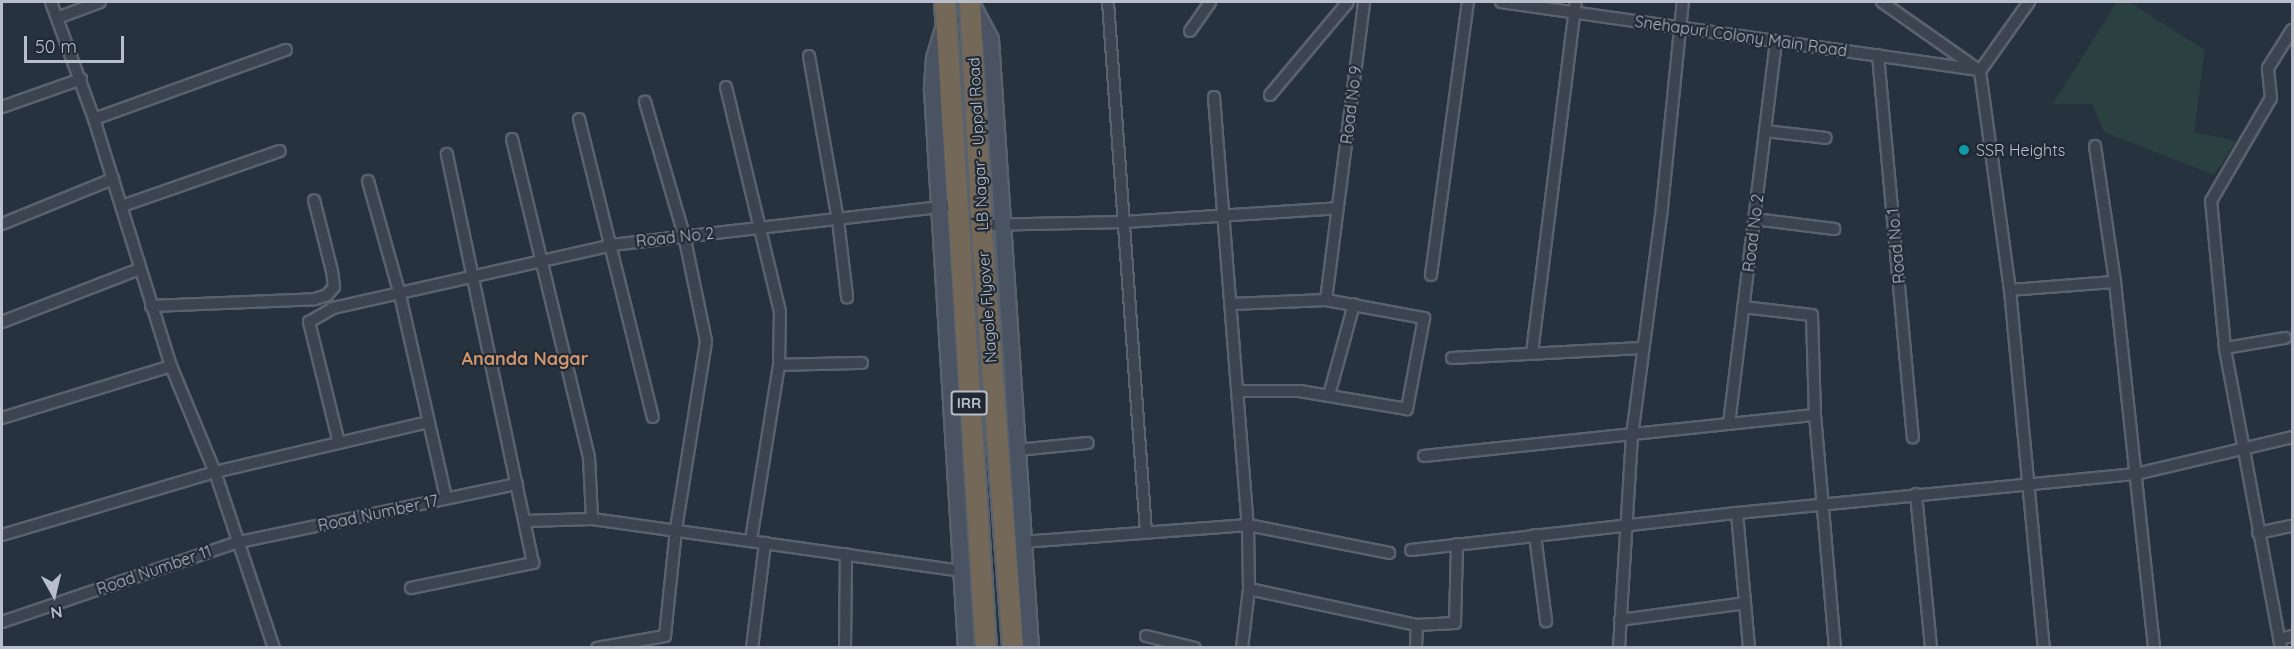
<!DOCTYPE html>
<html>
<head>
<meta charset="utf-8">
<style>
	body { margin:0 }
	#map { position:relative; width:2294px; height:649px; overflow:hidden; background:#27323f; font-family:Quicksand,sans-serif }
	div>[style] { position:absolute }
	.green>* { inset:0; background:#2a4041 }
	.roads { filter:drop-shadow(2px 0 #59626d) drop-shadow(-2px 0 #59626d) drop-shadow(0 2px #59626d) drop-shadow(0 -2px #59626d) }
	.street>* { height:10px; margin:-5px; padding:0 5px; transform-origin:5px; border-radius:5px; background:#3b444f }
	.secondary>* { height:15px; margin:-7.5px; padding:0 7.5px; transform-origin:7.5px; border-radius:7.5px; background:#4a5362 }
	.highway>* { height:20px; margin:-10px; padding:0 10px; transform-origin:10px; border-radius:10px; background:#746959 }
	.dots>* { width:16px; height:16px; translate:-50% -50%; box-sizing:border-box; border:3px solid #202934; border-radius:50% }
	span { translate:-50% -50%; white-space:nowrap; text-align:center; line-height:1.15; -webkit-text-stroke:4.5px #202934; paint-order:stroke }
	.shield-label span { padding:2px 4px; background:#202934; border:2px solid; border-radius:4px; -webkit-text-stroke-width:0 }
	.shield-label { font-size:15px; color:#b8bfca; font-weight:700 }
	.street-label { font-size:16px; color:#b8bfca }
	.poi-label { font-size:16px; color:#b8bfca }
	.left { translate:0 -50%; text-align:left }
	.neighbourhood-label { font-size:18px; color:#cf966d; font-weight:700 }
	.frame { position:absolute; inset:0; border:3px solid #b8bfca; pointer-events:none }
	.north { position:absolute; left:24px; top:565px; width:60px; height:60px; -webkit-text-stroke:4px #202934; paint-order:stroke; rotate:172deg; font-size:16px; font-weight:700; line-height:24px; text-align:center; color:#b8bfca }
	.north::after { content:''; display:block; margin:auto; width:21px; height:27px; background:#b8bfca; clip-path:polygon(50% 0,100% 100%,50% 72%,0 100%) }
	.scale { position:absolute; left:24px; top:36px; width:100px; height:27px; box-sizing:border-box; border:3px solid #b8bfca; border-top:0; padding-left:8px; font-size:18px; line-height:21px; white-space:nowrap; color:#b8bfca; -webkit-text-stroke:4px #202934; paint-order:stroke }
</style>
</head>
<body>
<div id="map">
	<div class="green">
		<div style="clip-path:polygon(2117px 2px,2129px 2px,2205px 50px,2194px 132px,2236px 141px,2214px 175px,2104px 132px,2092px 104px,2053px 104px)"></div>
	</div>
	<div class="roads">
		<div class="street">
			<div style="left:51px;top:2px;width:125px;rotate:69.8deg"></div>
			<div style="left:94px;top:119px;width:259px;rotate:72.7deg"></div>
			<div style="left:171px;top:366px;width:115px;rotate:67.5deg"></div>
			<div style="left:215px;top:472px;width:186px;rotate:71.5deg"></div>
			<div style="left:1108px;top:2px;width:531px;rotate:85.9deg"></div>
			<div style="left:1501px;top:2px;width:481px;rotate:8.1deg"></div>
			<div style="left:1882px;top:2px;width:120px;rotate:35.1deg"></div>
			<div style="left:1980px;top:71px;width:221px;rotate:82.2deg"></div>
			<div style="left:2010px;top:290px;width:360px;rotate:84.6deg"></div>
			<div style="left:57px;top:18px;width:46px;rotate:-20.4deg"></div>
			<div style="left:1190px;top:31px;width:35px;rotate:-55deg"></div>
			<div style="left:1878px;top:55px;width:384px;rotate:84.8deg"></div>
			<div style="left:809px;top:56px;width:167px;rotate:80deg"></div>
			<div style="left:838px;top:220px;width:78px;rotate:83.3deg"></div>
			<div style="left:1980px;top:71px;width:85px;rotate:-54.6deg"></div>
			<div style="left:726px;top:87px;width:231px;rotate:76.5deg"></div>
			<div style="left:780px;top:312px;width:53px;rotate:91.1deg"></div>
			<div style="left:779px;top:365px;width:177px;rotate:99.1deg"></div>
			<div style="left:1270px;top:95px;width:121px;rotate:-50deg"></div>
			<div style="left:1214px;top:97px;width:429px;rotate:85.5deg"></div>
			<div style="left:1248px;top:525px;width:64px;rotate:89.1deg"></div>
			<div style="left:1249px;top:589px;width:59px;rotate:96.8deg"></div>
			<div style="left:2px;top:107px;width:84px;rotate:-19.5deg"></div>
			<div style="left:94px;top:119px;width:204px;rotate:-19.8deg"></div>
			<div style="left:579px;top:119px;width:307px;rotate:76.1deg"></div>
			<div style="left:1765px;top:131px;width:61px;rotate:6.5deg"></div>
			<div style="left:512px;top:139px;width:327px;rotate:76.4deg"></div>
			<div style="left:589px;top:457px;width:62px;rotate:87.2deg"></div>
			<div style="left:2095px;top:146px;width:137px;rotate:81.6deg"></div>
			<div style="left:2115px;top:282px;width:368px;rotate:83.9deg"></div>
			<div style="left:368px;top:181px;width:118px;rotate:74.3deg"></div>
			<div style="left:400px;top:295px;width:208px;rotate:77.2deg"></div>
			<div style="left:122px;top:206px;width:167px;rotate:-19.2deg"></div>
			<div style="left:1754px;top:219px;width:81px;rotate:7.1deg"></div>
			<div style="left:2px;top:224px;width:120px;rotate:-22.1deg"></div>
			<div style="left:981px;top:225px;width:143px;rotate:-1.2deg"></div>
			<div style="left:1124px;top:222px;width:214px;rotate:-3.7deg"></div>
			<div style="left:1431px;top:275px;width:275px;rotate:-82.3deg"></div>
			<div style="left:2010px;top:290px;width:105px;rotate:-4.4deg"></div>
			<div style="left:1326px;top:300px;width:300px;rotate:-82.7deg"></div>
			<div style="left:1231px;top:304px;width:95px;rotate:-2.4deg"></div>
			<div style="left:1326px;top:300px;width:100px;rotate:10.4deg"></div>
			<div style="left:1424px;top:318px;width:93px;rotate:100.6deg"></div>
			<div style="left:1407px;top:409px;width:109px;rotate:-170.5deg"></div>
			<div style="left:1300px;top:391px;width:62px;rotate:180deg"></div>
			<div style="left:151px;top:306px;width:164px;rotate:-2.4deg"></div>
			<div style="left:315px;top:299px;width:13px;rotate:-18deg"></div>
			<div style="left:327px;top:295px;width:11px;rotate:-49deg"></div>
			<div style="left:334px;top:287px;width:16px;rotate:-97deg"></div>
			<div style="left:332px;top:271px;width:73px;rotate:-104.2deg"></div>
			<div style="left:1743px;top:307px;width:69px;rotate:6.6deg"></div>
			<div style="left:1812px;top:315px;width:100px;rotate:88.3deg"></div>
			<div style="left:1815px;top:415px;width:234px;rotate:85.1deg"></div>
			<div style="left:2px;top:322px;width:147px;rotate:-21.1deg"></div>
			<div style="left:2225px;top:348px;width:61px;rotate:-9.5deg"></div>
			<div style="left:1532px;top:353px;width:354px;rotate:-82.9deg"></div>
			<div style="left:1452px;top:358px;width:189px;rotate:-3deg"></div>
			<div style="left:779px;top:365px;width:83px;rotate:-1.4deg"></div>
			<div style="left:1329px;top:395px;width:94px;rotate:-74.6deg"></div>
			<div style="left:2px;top:418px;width:177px;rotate:-17.1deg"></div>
			<div style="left:1729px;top:424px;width:386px;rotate:-83deg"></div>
			<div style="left:339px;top:443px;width:125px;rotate:-103.9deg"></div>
			<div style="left:309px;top:322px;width:28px;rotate:-30deg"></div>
			<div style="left:333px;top:308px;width:286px;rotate:-12.7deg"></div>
			<div style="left:612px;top:245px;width:346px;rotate:-6.6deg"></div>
			<div style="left:1017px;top:450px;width:71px;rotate:-5.6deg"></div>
			<div style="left:1424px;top:456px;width:393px;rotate:-6deg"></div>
			<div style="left:1916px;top:494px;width:155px;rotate:84.4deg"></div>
			<div style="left:1737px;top:513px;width:136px;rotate:84.9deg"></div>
			<div style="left:525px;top:521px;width:67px;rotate:-1.7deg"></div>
			<div style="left:592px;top:519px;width:373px;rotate:8deg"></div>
			<div style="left:2258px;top:533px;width:35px;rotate:-12deg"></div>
			<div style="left:2px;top:535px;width:222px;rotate:-16.5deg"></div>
			<div style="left:215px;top:472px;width:219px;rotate:-13.2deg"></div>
			<div style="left:1535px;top:535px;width:87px;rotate:82.7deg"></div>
			<div style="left:1022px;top:542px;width:227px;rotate:-4.3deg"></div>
			<div style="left:1248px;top:525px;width:144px;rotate:11.2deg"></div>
			<div style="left:1411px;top:550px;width:328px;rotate:-6.5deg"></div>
			<div style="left:1737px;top:513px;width:401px;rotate:-5.6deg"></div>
			<div style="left:2136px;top:474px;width:160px;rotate:-13.3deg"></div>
			<div style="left:411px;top:588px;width:125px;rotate:-11.6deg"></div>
			<div style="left:533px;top:563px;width:418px;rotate:-101.9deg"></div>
			<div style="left:1249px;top:589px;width:172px;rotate:12.1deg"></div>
			<div style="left:1417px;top:625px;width:38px;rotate:-3deg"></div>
			<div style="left:1455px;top:623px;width:79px;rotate:-88.5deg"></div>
			<div style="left:1620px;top:620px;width:126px;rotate:-7.7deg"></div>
			<div style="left:2px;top:622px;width:250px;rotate:-18.7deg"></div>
			<div style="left:239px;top:542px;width:284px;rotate:-11.8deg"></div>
			<div style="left:1146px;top:636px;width:50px;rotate:13.8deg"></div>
			<div style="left:2279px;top:639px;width:13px;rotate:-13deg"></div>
			<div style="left:597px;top:648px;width:69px;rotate:-10deg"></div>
			<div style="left:665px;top:636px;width:108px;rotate:-84.1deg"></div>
			<div style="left:676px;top:529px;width:190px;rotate:-80.9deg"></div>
			<div style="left:706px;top:341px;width:108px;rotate:-101.7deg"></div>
			<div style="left:684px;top:235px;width:139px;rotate:-106.3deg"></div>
			<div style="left:752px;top:648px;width:106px;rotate:-82.9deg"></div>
			<div style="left:845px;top:648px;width:94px;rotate:-89.4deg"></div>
			<div style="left:1416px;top:648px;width:23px;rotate:-88deg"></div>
			<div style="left:1619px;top:648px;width:212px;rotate:-86.5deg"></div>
			<div style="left:1632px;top:436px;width:231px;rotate:-82.5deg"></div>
			<div style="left:1662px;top:207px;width:206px;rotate:-84.2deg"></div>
			<div style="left:2281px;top:648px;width:305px;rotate:-100.6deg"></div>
			<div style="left:2225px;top:348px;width:148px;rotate:-95.4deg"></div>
			<div style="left:2211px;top:201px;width:119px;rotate:-59.8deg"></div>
			<div style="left:2271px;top:98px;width:30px;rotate:-96deg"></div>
			<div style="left:2268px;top:68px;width:45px;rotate:-57.7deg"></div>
		</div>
		<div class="secondary">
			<div style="left:972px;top:5px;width:38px;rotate:62deg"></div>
			<div style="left:990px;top:39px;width:610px;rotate:86.24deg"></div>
			<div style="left:944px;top:25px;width:34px;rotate:107deg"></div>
			<div style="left:934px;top:57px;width:32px;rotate:94deg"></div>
			<div style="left:932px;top:89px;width:560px;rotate:86.52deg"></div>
		</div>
		<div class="highway">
			<div style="left:945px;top:2px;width:647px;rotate:86.37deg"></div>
			<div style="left:970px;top:2px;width:245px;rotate:87deg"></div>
			<div style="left:983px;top:247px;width:402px;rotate:85.7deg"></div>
		</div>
	</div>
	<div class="dots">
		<div style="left:1964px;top:150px;background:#0f9aa8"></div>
	</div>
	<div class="shield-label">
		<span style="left:969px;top:403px">IRR</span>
	</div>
	<div class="street-label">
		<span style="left:1741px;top:36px;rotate:8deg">Snehapuri Colony Main Road</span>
		<span style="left:1351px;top:105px;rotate:-83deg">Road No 9</span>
		<span style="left:978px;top:144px;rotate:-93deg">LB Nagar - Uppal Road</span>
		<span style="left:1753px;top:233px;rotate:-83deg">Road No 2</span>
		<span style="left:675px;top:237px;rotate:-6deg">Road No 2</span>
		<span style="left:1896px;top:246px;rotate:-95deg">Road No 1</span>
		<span style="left:987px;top:307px;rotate:-94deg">Nagole Flyover</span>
		<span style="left:378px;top:513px;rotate:-12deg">Road Number 17</span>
		<span style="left:154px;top:570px;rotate:-19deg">Road Number 11</span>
	</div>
	<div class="poi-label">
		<span class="left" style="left:1976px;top:150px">SSR Heights</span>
	</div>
	<div class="neighbourhood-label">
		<span style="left:525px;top:359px">Ananda Nagar</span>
	</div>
	<div class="frame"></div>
	<div class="north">N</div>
	<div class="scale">50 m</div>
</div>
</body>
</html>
